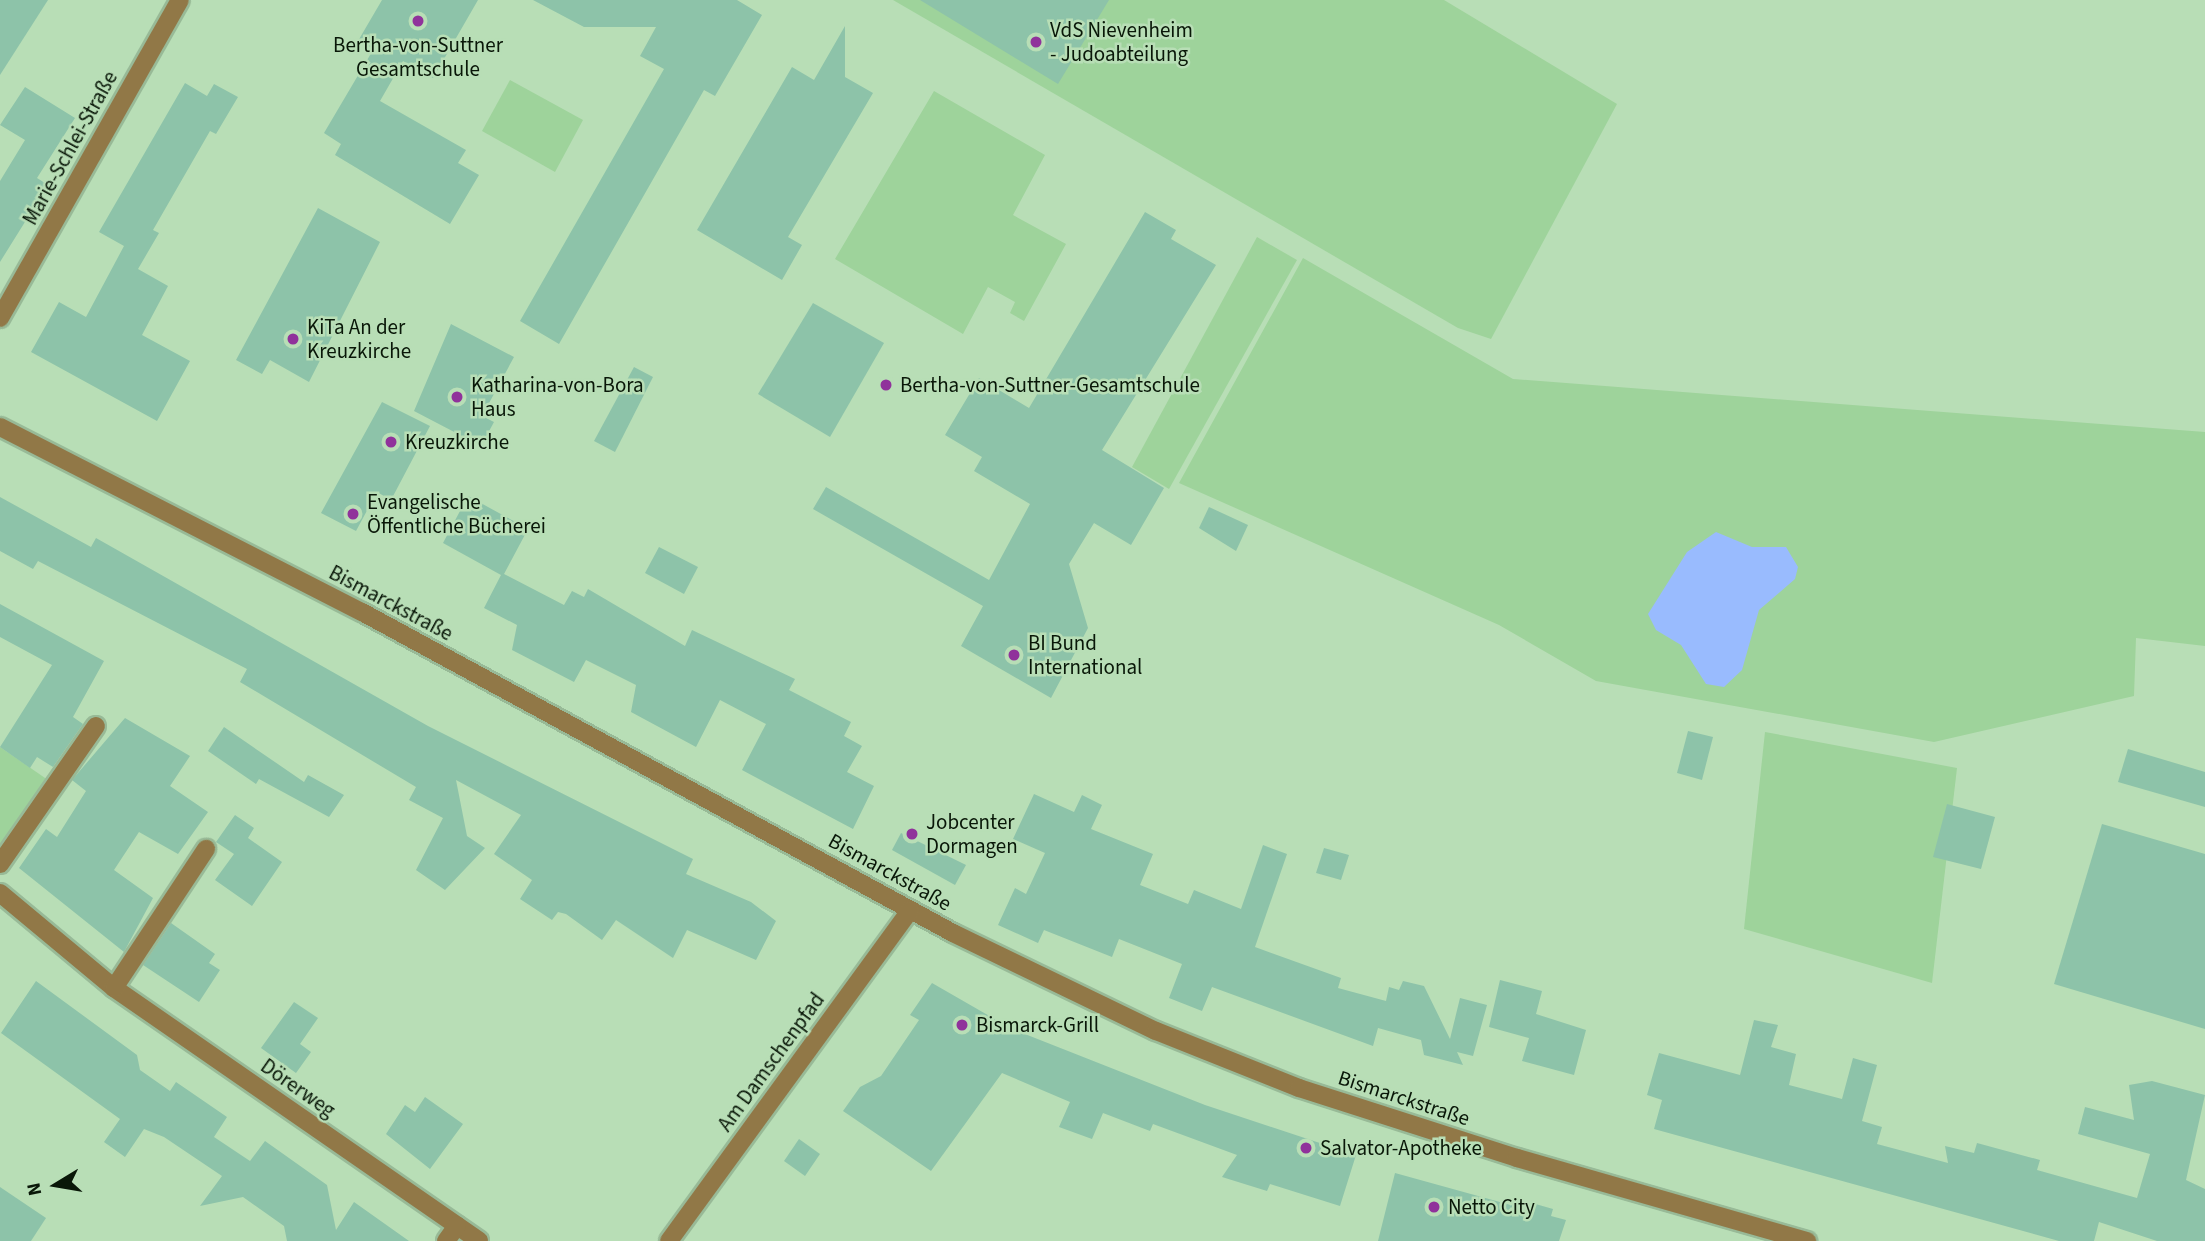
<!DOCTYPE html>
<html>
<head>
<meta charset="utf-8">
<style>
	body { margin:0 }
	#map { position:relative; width:2205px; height:1241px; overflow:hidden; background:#b8deb6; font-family:"Source Sans 3",sans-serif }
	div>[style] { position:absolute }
	.green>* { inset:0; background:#9ed39b }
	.water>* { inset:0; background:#99bbfe }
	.building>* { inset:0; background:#8dc3a9 }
	.roads { filter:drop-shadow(2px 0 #98ba97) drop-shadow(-2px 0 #98ba97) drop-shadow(0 2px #98ba97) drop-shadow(0 -2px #98ba97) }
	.minor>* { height:18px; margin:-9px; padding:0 9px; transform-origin:9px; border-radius:9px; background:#917847 }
	.dots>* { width:19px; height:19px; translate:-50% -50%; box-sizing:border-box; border:4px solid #b8deb6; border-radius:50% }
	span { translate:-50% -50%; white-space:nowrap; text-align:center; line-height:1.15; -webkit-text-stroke:5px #b8deb6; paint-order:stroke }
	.poi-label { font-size:21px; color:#091708 }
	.left { translate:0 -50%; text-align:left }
	.street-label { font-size:21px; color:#091708 }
	.north { position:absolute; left:21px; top:1150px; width:70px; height:70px; -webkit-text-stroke:5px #b8deb6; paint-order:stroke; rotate:259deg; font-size:19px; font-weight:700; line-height:28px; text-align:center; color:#091708 }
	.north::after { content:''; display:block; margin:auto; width:24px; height:32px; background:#091708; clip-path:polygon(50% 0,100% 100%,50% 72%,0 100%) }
</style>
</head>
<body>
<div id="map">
	<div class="green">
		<div style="clip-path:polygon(893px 0,1444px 0,1617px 104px,1491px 339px,1458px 328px)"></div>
		<div style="clip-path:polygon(510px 80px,583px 120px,555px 172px,482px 131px)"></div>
		<div style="clip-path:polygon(934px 91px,1045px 155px,1013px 215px,1066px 244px,1024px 321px,1010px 313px,1015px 302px,988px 287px,963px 334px,835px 259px)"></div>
		<div style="clip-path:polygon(1257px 237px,1297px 260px,1169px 489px,1132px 467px)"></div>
		<div style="clip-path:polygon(1303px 258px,1513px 379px,2205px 432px,2205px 646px,2136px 638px,2134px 696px,1934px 742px,1596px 681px,1499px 625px,1179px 483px)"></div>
		<div style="clip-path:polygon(1765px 732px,1957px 768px,1932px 983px,1744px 929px)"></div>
		<div style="clip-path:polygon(0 747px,48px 780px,0 850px)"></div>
	</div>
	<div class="water">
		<div style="clip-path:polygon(1716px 532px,1752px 547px,1786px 547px,1798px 567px,1795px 579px,1759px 610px,1742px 670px,1724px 687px,1706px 684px,1681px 645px,1656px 630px,1648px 614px,1687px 552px)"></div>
	</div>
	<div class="building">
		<div style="clip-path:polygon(0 0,48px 0,0 75px)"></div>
		<div style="clip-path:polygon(382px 0,478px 0,433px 78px,403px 61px,380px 101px,466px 150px,458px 163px,479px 175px,450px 224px,335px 155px,341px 144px,324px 133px,373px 50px,358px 41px)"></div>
		<div style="clip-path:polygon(533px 0,737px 0,762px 15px,715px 96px,704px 90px,559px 344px,520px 321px,664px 69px,640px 56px,656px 27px,584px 27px)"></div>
		<div style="clip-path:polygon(920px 0,1109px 0,1058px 84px)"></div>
		<div style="clip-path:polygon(845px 26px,845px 77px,873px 93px,788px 237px,802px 245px,782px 280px,697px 230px,792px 67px,814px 80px)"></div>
		<div style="clip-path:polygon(185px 83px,207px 96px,214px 84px,238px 97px,216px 134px,210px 131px,153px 230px,159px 233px,138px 269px,168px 286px,142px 335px,190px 361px,157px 421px,31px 352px,59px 302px,86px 317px,124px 246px,99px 232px)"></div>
		<div style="clip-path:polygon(25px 87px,75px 118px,37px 178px,48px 185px,0 262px,0 181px,25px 140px,0 125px)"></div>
		<div style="clip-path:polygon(318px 208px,380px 242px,309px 382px,270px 360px,262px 374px,236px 360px)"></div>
		<div style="clip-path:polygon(1145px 212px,1176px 230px,1171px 239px,1216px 265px,1102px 450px,1164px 488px,1131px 545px,1094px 523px,1069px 564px,1088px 628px,1051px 698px,961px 646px,983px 606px,813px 509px,826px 487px,989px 580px,1030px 504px,974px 471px,982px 457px,945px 435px,979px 378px,1029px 408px)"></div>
		<div style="clip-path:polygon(813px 303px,884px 343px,830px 437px,758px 394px)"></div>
		<div style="clip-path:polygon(451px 324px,514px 357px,482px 416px,494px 422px,481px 446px,414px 411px)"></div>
		<div style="clip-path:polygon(634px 367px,653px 377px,615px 452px,594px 441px)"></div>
		<div style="clip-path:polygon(382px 402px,430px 426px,391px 500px,377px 492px,356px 531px,321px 513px)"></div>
		<div style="clip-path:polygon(468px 496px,528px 529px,504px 574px,564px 605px,572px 591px,584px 597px,588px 589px,685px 646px,692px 630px,795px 679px,789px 690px,851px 722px,844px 736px,862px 746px,847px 772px,874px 786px,853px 829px,742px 770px,766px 724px,720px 700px,696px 747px,631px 712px,636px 685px,586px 660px,574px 682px,512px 650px,517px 625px,484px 608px,501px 575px,443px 543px)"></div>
		<div style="clip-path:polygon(0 497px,91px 547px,96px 538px,428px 726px,693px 859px,686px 874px,751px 902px,776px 921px,756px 960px,687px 930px,673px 958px,616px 920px,602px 940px,566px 914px,558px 912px,552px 920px,520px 899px,532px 880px,494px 854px,521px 815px,456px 780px,467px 836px,485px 848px,445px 890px,416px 870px,443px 818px,409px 800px,416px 787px,240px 682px,247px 669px,38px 561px,33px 569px,0 551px)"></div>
		<div style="clip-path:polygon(1209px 507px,1248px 525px,1236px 551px,1199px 528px)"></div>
		<div style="clip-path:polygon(659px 547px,698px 567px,684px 594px,645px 573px)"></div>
		<div style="clip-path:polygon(0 604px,104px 661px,73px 717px,83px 724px,53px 767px,37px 757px,30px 768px,0 747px,52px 665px,0 637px)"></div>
		<div style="clip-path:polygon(125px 718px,190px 756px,170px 786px,208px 812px,178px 854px,139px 832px,114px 870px,153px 898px,124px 952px,19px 868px,46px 829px,57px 837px,86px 791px,72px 780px)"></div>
		<div style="clip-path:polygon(224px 727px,304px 782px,308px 775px,344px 795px,329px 817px,259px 779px,256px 784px,208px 751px)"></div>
		<div style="clip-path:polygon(1688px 731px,1713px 737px,1702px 780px,1677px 773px)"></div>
		<div style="clip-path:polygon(2128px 749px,2205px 772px,2205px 807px,2118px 782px)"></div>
		<div style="clip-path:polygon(1034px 794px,1074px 812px,1082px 795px,1102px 805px,1091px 829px,1153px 854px,1140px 885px,1188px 904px,1194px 890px,1241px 909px,1263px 845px,1287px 854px,1255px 947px,1341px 978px,1338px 988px,1386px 1001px,1389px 987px,1399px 990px,1403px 981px,1424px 986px,1450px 1039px,1460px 998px,1487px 1005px,1473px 1056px,1457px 1052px,1463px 1065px,1424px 1055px,1421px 1040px,1378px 1028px,1373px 1046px,1212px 987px,1202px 1011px,1169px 998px,1182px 964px,1119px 939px,1112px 957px,1044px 930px,1038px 943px,998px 925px,1015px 888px,1026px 894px,1045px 853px,1013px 839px)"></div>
		<div style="clip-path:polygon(1947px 804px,1995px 817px,1981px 869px,1933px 857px)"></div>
		<div style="clip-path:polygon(235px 815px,254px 828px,248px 838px,282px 862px,252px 906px,215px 880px,234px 854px,216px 842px)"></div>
		<div style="clip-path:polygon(2102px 824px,2205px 854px,2205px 1029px,2054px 984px)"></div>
		<div style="clip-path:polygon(901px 833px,966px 865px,955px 885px,892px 850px)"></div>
		<div style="clip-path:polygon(1324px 848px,1349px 855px,1341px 880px,1316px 873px)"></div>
		<div style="clip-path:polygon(171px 923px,215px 954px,209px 963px,220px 970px,199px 1002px,143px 965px)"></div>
		<div style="clip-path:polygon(1500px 980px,1542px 991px,1536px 1014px,1586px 1030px,1574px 1075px,1522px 1061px,1529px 1038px,1489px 1027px)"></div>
		<div style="clip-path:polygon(36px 981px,137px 1055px,140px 1070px,170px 1091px,176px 1082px,227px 1117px,214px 1137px,250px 1161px,265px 1141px,327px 1185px,336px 1230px,354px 1202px,409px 1241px,287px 1241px,284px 1226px,243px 1197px,200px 1206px,222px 1176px,164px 1137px,144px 1129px,125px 1157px,104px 1142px,120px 1119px,1px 1033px)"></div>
		<div style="clip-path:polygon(932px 983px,1012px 1029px,1205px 1105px,1356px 1155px,1340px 1206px,1270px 1184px,1267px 1191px,1222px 1177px,1237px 1155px,1153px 1124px,1150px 1131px,1103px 1113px,1092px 1139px,1059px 1127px,1070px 1102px,1002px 1073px,931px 1171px,843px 1111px,860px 1087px,881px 1076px,919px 1020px,910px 1015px)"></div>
		<div style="clip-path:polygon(294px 1002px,318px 1018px,300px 1044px,311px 1052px,296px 1073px,261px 1048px)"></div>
		<div style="clip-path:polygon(1754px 1020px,1778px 1025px,1771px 1047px,1796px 1054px,1789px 1085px,1842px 1099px,1853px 1058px,1877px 1065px,1862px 1121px,1882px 1127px,1877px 1144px,1948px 1163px,1945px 1146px,1974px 1153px,1977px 1143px,2040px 1160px,2037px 1170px,2137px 1198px,2150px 1154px,2078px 1134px,2085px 1107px,2134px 1120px,2129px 1085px,2152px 1081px,2205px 1095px,2186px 1180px,2205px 1189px,2205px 1241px,2157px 1241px,2099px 1222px,2094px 1241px,2059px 1241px,1654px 1129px,1662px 1100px,1647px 1095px,1659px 1053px,1740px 1075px)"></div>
		<div style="clip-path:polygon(425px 1097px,463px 1124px,430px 1169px,386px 1134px,405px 1105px,415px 1112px)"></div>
		<div style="clip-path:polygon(799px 1139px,820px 1154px,805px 1176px,784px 1161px)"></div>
		<div style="clip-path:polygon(1395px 1173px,1529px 1210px,1532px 1203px,1553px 1209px,1551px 1216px,1566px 1220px,1559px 1241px,1378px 1241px)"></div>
		<div style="clip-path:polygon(0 1187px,46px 1218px,31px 1241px,0 1241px)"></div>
	</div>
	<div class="roads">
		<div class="minor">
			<div style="left:0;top:318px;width:365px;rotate:-60.5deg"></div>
			<div style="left:0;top:427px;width:407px;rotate:27.1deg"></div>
			<div style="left:362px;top:612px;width:673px;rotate:28.51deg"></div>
			<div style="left:953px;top:933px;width:225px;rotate:25.8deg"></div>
			<div style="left:1156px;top:1031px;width:154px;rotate:21.7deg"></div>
			<div style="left:1299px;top:1088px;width:229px;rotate:17.8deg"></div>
			<div style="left:1517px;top:1158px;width:302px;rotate:16deg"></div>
			<div style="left:0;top:864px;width:168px;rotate:-55.2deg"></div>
			<div style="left:0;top:893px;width:148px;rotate:39.8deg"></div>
			<div style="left:114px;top:988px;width:444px;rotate:34.7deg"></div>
			<div style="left:114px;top:988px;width:167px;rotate:-56.5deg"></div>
			<div style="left:446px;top:1241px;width:19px;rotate:-54deg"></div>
			<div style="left:669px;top:1241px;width:409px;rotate:-53.9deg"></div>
		</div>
	</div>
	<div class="dots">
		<div style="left:418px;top:21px;background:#90329b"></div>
		<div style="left:1036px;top:42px;background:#90329b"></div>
		<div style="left:293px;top:339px;background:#90329b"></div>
		<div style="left:886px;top:385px;background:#90329b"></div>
		<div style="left:457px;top:397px;background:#90329b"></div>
		<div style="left:391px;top:442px;background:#90329b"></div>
		<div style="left:353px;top:514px;background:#90329b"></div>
		<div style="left:1014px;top:655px;background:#90329b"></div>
		<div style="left:912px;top:834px;background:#90329b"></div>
		<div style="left:962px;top:1025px;background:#90329b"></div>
		<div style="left:1306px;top:1148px;background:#90329b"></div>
		<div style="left:1434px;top:1207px;background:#90329b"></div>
	</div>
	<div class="poi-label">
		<span class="left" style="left:1050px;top:42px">VdS Nievenheim<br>- Judoabteilung</span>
		<span style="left:418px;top:57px">Bertha-von-Suttner<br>Gesamtschule</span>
		<span class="left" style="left:307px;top:339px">KiTa An der<br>Kreuzkirche</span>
		<span class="left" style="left:471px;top:397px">Katharina-von-Bora<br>Haus</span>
		<span class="left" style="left:900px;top:385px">Bertha-von-Suttner-Gesamtschule</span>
		<span class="left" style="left:405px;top:442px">Kreuzkirche</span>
		<span class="left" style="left:367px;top:514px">Evangelische<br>Öffentliche Bücherei</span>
		<span class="left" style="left:1028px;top:655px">BI Bund<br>International</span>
		<span class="left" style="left:926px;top:834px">Jobcenter<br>Dormagen</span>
		<span class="left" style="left:976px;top:1025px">Bismarck-Grill</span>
		<span class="left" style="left:1320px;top:1148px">Salvator-Apotheke</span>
		<span class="left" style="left:1448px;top:1207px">Netto City</span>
	</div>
	<div class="street-label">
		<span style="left:70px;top:148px;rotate:-61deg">Marie-Schlei-Straße</span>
		<span style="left:391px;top:603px;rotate:28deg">Bismarckstraße</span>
		<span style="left:890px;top:872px;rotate:29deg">Bismarckstraße</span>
		<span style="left:771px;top:1062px;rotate:-54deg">Am Damschenpfad</span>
		<span style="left:298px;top:1088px;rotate:35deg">Dörerweg</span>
		<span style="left:1404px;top:1098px;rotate:18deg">Bismarckstraße</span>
	</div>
	<div class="north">N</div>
</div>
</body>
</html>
